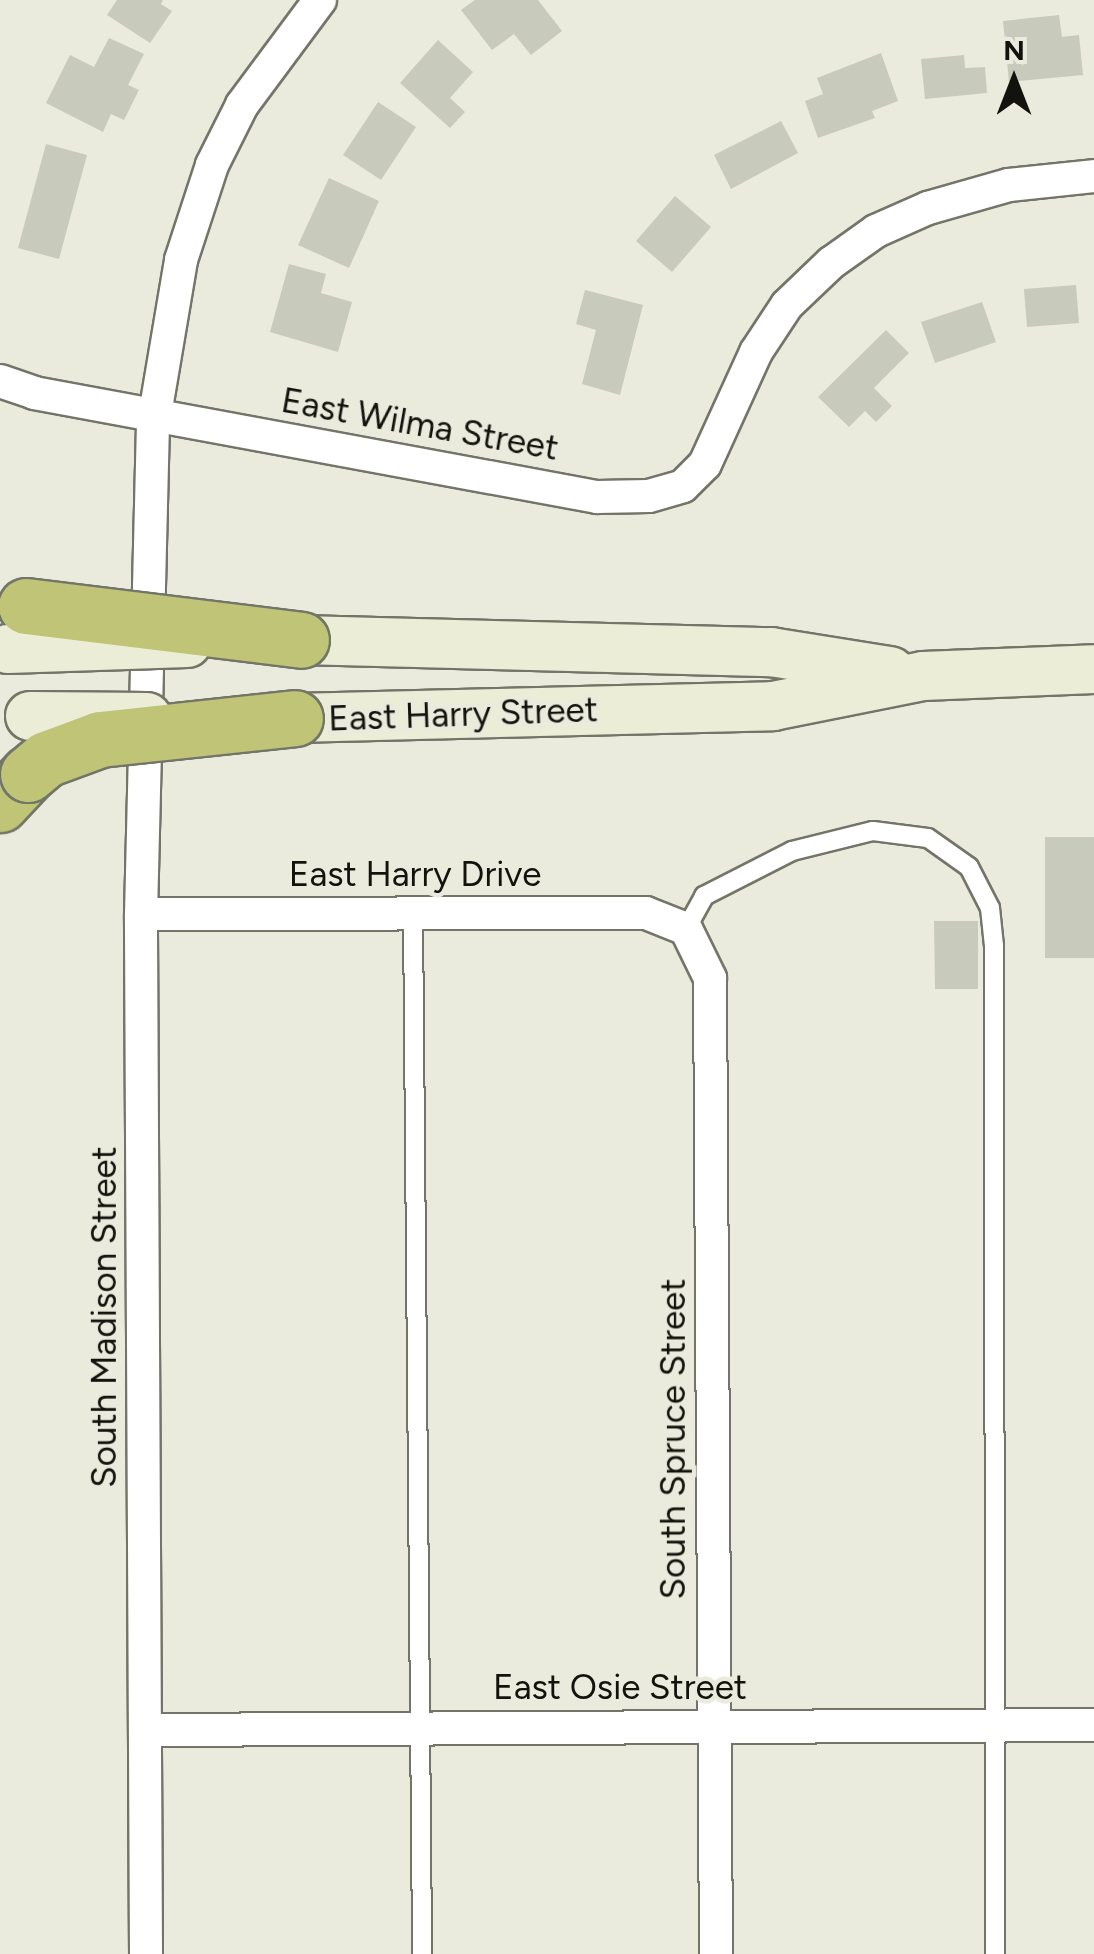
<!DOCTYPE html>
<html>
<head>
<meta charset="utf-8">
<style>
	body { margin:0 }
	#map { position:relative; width:1094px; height:1954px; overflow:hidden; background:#eaebdd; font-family:Figtree,sans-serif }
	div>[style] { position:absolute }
	.building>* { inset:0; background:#c8cabc }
	.roads { filter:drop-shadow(2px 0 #737568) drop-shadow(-2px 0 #737568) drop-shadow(0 2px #737568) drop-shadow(0 -2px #737568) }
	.lane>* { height:18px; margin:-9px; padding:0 9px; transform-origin:9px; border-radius:9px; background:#fff }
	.street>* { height:32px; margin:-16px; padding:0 16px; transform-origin:16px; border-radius:16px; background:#fff }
	.secondary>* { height:48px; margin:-24px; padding:0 24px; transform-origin:24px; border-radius:24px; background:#ecedd6 }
	.highway>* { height:55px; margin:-27.5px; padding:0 27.5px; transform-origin:27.5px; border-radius:27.5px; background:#bfc476 }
	.bridges { filter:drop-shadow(2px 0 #737568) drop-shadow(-2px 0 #737568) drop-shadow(0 2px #737568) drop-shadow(0 -2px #737568) }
	.secondary-bridge>* { height:48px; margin:-24px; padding:0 24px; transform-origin:24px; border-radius:24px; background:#ecedd6 }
	.highway-bridge>* { height:55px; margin:-27.5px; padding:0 27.5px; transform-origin:27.5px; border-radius:27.5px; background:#bfc476 }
	span { translate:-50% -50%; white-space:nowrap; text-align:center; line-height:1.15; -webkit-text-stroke:9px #eaebdd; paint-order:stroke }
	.street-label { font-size:35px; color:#13130e }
	.north { position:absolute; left:964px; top:30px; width:100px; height:100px; -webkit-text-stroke:8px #eaebdd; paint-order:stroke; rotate:0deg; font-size:28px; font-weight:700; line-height:40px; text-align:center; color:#13130e }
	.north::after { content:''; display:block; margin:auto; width:35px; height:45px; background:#13130e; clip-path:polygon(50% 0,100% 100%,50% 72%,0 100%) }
</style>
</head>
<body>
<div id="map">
	<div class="building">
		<div style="clip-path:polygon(117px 0,163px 0,161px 4px,172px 11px,150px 43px,107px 15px)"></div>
		<div style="clip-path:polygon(475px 0,538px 0,562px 31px,531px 55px,514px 34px,492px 50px,461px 10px)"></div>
		<div style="clip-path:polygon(1059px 15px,1062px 37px,1079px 35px,1083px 75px,1009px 82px,1003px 21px)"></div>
		<div style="clip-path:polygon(109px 38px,144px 54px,128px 85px,139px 90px,124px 120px,111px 114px,103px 132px,46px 103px,70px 55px,94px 67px)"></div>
		<div style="clip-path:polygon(438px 40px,473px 72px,450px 98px,465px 112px,450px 128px,400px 83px)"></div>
		<div style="clip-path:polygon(881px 53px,898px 101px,872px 111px,875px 118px,818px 138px,805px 101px,823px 94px,817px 78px)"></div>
		<div style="clip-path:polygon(964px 55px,965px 68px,985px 67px,987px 93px,925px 99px,921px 59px)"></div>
		<div style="clip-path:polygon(378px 102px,416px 127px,381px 180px,343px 155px)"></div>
		<div style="clip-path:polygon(781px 121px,798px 153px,731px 189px,714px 155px)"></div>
		<div style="clip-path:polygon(46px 144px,87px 155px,59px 259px,18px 248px)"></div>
		<div style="clip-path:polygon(329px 178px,379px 201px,349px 268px,298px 245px)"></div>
		<div style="clip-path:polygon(675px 196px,711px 227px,672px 272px,636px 241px)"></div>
		<div style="clip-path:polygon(289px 264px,326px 274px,321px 293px,352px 302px,338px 352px,270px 332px)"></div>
		<div style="clip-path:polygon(1076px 285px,1079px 323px,1027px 327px,1024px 289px)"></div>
		<div style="clip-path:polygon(585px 290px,643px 305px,620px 395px,582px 384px,596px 330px,576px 324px)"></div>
		<div style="clip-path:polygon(982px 302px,996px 342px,935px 363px,921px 322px)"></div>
		<div style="clip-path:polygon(886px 330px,909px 353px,874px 388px,892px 406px,876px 422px,865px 411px,849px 427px,818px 397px)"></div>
		<div style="clip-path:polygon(1045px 837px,1094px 837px,1094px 958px,1045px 958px)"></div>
		<div style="clip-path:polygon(934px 921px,978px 921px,978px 989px,935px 989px)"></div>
	</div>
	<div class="roads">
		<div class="lane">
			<div style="left:413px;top:914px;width:1040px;rotate:89.5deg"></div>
			<div style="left:686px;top:929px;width:38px;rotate:-61deg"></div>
			<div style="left:704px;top:896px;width:99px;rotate:-27.1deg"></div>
			<div style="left:792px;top:851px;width:83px;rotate:-13.9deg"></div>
			<div style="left:873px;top:831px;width:55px;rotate:7.3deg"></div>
			<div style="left:928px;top:838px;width:50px;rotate:35.3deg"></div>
			<div style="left:969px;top:867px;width:46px;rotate:62.9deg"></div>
			<div style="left:990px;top:908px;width:37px;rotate:84deg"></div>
			<div style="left:994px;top:945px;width:1009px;rotate:89.94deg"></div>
		</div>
		<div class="street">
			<div style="left:0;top:381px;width:36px;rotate:19deg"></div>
			<div style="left:34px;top:393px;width:573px;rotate:10.47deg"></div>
			<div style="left:597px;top:497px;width:52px;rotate:-1.1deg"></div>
			<div style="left:649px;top:496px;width:35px;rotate:-16deg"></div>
			<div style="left:683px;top:486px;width:31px;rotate:-45deg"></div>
			<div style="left:705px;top:464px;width:123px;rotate:-65.5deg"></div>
			<div style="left:756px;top:352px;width:56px;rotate:-56.6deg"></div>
			<div style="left:787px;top:305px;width:61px;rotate:-43.7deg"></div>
			<div style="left:831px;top:263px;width:55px;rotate:-35.4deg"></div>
			<div style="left:876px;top:231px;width:57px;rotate:-23.9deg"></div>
			<div style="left:928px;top:208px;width:84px;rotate:-15.9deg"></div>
			<div style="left:1009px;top:185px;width:85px;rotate:-6deg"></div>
			<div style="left:141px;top:914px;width:505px;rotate:-0.11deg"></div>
			<div style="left:646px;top:913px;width:43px;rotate:21.8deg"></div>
			<div style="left:686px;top:929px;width:55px;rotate:63.9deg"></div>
			<div style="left:710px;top:978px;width:976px;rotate:89.65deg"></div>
			<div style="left:147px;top:1730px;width:947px;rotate:-0.3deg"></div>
			<div style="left:146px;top:1954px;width:1040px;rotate:-90.28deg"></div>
			<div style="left:141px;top:914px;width:488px;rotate:-88.6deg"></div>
			<div style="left:153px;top:426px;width:168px;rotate:-80.4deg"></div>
			<div style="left:181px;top:260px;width:100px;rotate:-71.9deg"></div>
			<div style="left:212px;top:165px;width:67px;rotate:-63.4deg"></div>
			<div style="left:242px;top:105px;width:131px;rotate:-53.4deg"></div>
		</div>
		<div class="secondary">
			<div style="left:301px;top:640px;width:470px;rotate:1.5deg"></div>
			<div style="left:771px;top:652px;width:121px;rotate:9.1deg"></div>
			<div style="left:295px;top:718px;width:478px;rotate:-1.4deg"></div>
			<div style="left:773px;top:706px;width:153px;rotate:-11.3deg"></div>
			<div style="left:923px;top:676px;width:171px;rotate:-2.3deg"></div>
		</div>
		<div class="highway">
			<div style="left:0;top:804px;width:41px;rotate:-47deg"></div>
		</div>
	</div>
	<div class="bridges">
		<div class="secondary-bridge">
			<div style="left:8px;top:649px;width:179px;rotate:-1.9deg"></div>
			<div style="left:30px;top:716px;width:117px;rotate:0.5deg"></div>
		</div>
		<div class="highway-bridge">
			<div style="left:26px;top:606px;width:277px;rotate:7deg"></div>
			<div style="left:28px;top:774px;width:23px;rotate:-40deg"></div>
			<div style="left:46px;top:759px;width:58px;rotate:-20.3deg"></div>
			<div style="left:100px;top:739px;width:196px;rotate:-6.1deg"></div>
		</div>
	</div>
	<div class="street-label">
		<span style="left:420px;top:424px;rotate:10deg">East Wilma Street</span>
		<span style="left:463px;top:714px;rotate:-2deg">East Harry Street</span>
		<span style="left:415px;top:874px">East Harry Drive</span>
		<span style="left:104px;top:1317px;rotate:-90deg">South Madison Street</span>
		<span style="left:673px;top:1439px;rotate:-90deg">South Spruce Street</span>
		<span style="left:620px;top:1687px">East Osie Street</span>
	</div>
	<div class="north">N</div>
</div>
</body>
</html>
